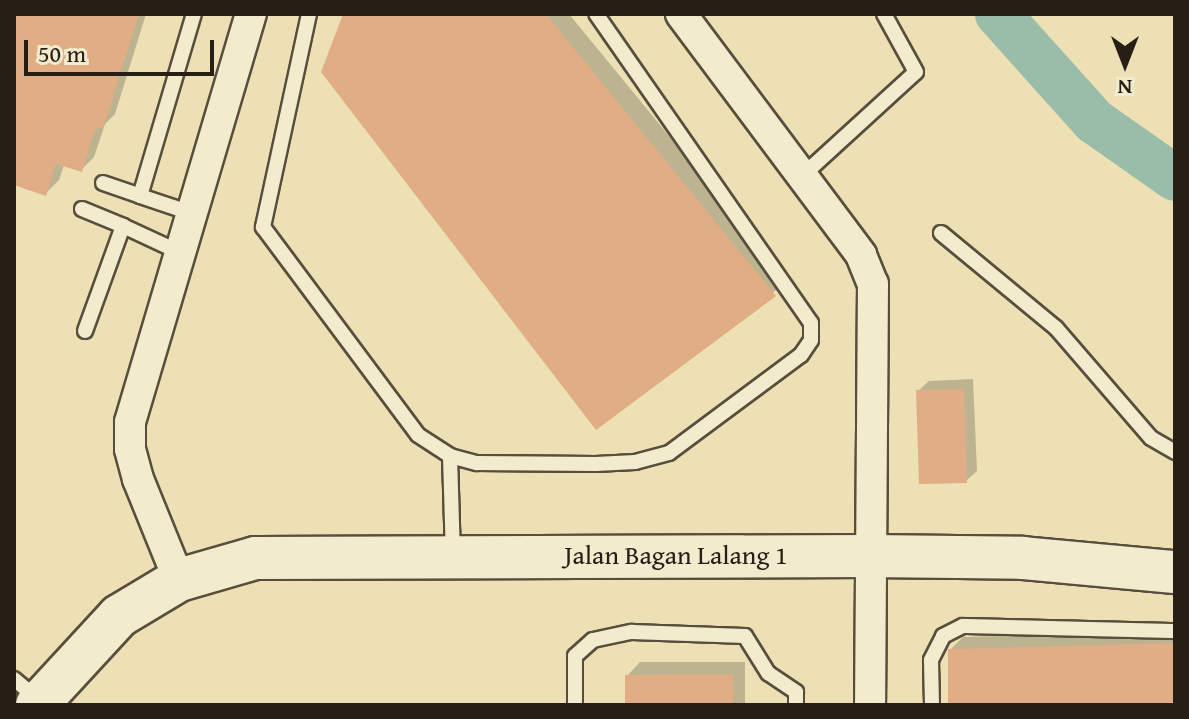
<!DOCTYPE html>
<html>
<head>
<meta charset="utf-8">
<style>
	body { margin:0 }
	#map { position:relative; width:1189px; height:719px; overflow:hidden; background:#ece0b4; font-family:"Gentium Book Plus",serif }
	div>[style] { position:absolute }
	.shadow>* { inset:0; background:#0003 }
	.river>* { height:46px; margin:-23px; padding:0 23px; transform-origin:23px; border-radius:23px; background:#99bda9 }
	.building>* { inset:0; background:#e0ad84 }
	.roads { filter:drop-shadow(2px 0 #584e3d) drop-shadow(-2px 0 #584e3d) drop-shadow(0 2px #584e3d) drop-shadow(0 -2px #584e3d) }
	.service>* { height:14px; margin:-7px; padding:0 7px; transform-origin:7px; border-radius:7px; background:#f3ebce }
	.minor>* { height:30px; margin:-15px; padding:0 15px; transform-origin:15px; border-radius:15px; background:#f3ebce }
	.secondary>* { height:42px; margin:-21px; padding:0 21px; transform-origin:21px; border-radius:21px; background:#f3ebce }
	span { translate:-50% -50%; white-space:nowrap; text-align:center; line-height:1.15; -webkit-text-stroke:8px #f3ebce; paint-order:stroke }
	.street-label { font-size:26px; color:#271e15 }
	.frame { position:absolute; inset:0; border:16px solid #271e15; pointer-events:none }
	.north { position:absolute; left:1085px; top:24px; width:80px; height:80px; -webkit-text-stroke:6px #f3ebce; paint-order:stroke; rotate:180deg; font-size:22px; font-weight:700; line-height:32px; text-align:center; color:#271e15 }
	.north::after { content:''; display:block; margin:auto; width:28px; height:36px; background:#271e15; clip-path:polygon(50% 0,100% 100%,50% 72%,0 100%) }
	.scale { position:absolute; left:24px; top:40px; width:190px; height:36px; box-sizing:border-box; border:4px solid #271e15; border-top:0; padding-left:10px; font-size:24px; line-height:28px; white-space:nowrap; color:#271e15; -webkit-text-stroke:6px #f3ebce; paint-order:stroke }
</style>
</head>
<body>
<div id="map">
	<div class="shadow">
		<div style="clip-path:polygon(14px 14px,146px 14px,115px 114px,105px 124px,94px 157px,81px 170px,64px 165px,59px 180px,46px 193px,14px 183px)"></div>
		<div style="clip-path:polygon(345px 14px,569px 14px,788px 281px,597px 427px)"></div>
		<div style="clip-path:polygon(973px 379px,977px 471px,966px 481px,918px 391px,929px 381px)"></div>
		<div style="clip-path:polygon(1175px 631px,1175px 705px,951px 705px,950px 650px,963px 637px)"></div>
		<div style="clip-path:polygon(640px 662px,745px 662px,745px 705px,627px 705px,627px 676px)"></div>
	</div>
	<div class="river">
		<div style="left:998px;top:14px;width:144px;rotate:48.1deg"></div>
		<div style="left:1094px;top:121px;width:99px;rotate:35.1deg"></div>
	</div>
	<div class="building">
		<div style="clip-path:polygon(14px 14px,139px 14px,103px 129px,96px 127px,82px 172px,56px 164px,46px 196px,14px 185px)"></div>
		<div style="clip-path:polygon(343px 14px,546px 14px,776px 296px,596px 430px,321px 72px)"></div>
		<div style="clip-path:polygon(964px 389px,967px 483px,919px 484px,916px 390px)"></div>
		<div style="clip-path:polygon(1175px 643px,1175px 705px,948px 705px,948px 649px)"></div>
		<div style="clip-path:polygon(733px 674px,733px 705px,625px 705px,625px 675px)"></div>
	</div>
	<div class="roads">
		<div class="service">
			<div style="left:309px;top:14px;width:218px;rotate:102.2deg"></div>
			<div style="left:263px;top:227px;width:259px;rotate:53.3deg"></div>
			<div style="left:418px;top:435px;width:38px;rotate:33deg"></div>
			<div style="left:450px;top:456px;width:28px;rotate:15deg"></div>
			<div style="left:477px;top:463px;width:119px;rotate:0.5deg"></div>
			<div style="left:596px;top:464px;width:39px;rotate:-3deg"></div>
			<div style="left:635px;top:462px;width:35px;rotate:-15deg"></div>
			<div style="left:669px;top:453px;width:164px;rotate:-36.6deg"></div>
			<div style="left:801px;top:355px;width:18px;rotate:-56deg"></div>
			<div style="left:811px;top:340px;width:17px;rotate:-90deg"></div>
			<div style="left:811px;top:323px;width:376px;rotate:-124.8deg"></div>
			<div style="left:802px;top:176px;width:154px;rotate:-42.4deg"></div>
			<div style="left:916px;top:72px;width:66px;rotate:-118.9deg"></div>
			<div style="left:103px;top:183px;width:39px;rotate:19deg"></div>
			<div style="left:82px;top:209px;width:44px;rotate:22.5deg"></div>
			<div style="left:191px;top:213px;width:54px;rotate:-161.6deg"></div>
			<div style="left:140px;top:196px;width:190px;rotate:-73.5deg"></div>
			<div style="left:941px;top:233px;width:149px;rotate:39.6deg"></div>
			<div style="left:1056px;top:328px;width:145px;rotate:49.2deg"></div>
			<div style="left:1151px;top:438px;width:28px;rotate:30deg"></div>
			<div style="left:85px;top:331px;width:112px;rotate:-70.1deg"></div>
			<div style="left:123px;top:226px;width:62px;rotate:24.9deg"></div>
			<div style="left:450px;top:456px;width:99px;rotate:88.3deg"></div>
			<div style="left:14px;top:679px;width:30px;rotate:40deg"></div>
			<div style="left:575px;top:705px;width:49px;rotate:-90deg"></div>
			<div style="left:575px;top:656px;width:24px;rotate:-42deg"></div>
			<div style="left:593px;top:640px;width:40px;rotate:-12deg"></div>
			<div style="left:632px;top:632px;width:113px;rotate:2deg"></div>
			<div style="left:745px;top:636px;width:44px;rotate:58.1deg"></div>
			<div style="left:768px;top:673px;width:34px;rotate:34deg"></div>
			<div style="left:796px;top:692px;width:13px;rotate:90deg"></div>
			<div style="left:932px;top:705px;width:45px;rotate:-91.3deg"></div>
			<div style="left:931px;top:660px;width:27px;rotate:-63deg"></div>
			<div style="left:943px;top:636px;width:22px;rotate:-27deg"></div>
			<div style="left:963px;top:626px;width:212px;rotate:1.4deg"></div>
		</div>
		<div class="minor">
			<div style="left:681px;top:14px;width:301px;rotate:53.2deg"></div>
			<div style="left:861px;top:255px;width:31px;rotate:68deg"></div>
			<div style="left:873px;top:284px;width:421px;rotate:90.4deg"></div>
			<div style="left:179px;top:580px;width:109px;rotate:-112.1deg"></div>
			<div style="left:138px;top:479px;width:31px;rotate:-105deg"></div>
			<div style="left:130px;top:449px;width:27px;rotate:-90deg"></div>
			<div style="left:130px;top:422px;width:426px;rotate:-73.5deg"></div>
		</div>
		<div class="secondary">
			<div style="left:37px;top:705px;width:121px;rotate:-47.3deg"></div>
			<div style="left:119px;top:616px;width:70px;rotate:-31deg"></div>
			<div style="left:179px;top:580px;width:79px;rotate:-16.1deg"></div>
			<div style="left:255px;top:558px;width:615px;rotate:-0.19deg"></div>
			<div style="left:870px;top:556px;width:153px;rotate:0.7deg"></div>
			<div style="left:1023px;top:558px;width:153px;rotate:5.3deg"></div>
		</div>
	</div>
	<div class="street-label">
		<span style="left:676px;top:555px">Jalan Bagan Lalang 1</span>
	</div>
	<div class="frame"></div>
	<div class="north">N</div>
	<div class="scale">50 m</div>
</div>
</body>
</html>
